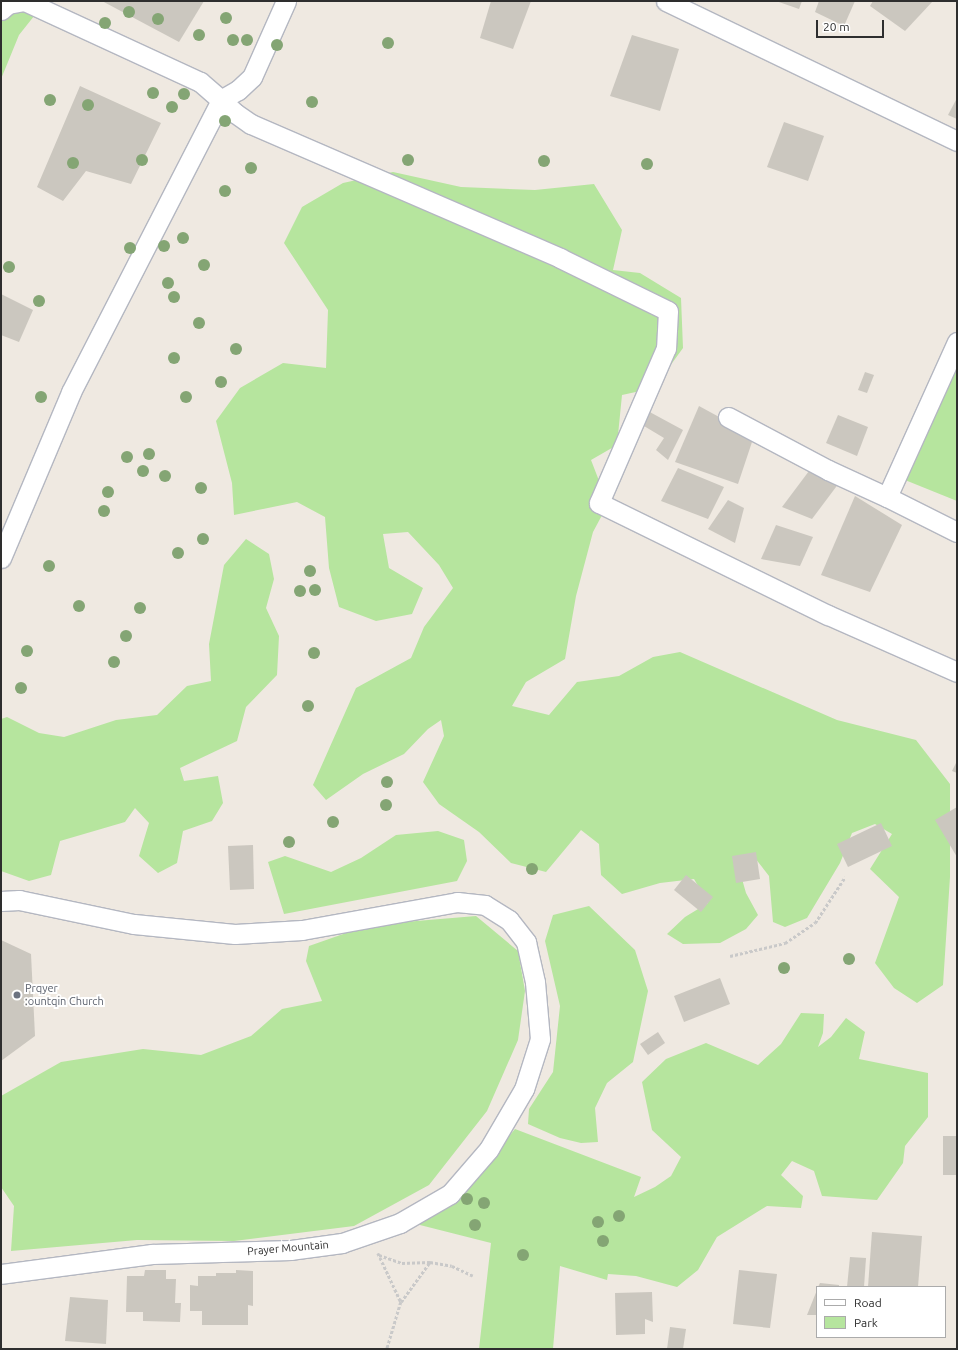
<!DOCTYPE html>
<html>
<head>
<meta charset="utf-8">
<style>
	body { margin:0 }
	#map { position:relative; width:958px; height:1350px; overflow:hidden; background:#efe9e1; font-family:Ubuntu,sans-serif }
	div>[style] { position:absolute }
	.green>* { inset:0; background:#b6e59e }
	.building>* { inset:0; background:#cbc7bf }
	.path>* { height:2.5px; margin-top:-1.25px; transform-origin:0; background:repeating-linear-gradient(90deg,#c9c9c9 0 3px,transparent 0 5px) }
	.roads { filter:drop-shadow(1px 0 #b4b7c1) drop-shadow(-1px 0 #b4b7c1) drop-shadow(0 1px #b4b7c1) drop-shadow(0 -1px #b4b7c1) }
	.street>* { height:19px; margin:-9.5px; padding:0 9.5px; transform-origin:9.5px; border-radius:9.5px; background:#fff }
	.trees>* { width:12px; height:12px; margin:-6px; border-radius:50%; background:#84a574 }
	.dots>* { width:11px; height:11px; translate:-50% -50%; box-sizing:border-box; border:2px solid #fff; border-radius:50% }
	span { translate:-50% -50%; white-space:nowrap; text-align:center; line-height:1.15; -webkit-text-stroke:4px #fff; paint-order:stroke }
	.worship-label { font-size:11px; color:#5b616d }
	.left { translate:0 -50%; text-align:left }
	.street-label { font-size:11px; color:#2e2e2e }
	.frame { position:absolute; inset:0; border:2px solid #2e2e2e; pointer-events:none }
	.legend { position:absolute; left:816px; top:1286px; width:130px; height:52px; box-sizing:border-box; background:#fff; border:1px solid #ababab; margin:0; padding:5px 7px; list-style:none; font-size:12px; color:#2e2e2e }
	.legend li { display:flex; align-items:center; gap:8px; height:20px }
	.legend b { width:20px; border:1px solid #ababab }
	.scale { position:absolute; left:816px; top:20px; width:68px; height:18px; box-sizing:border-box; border:2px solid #2e2e2e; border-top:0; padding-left:5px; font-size:12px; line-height:14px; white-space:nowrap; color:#2e2e2e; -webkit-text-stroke:3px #fff; paint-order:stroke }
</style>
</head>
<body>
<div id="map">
	<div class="green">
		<div style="clip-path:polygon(1px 1px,46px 1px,19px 35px,1px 79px)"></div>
		<div style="clip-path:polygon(393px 172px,461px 187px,535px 190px,594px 184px,622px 230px,613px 270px,640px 273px,681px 298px,683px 348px,654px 388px,622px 395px,617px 445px,591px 460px,608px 504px,593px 532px,576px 596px,565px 659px,526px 682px,512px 706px,549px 715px,577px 682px,619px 676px,653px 657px,680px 652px,837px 720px,916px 740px,950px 784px,950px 877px,943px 985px,917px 1003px,894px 988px,875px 963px,899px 897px,870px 869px,892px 834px,875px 824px,852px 833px,840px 863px,807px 918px,785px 927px,773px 922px,769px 876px,755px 858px,740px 872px,746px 893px,758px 915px,746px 929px,720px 943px,683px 944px,667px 934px,685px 917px,708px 903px,694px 879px,660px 883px,622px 894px,601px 875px,599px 844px,581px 830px,546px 872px,511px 863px,479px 832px,439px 804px,423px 782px,444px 736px,441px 720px,428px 729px,404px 754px,363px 774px,326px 800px,313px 785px,356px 688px,411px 658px,424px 627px,453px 588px,439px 565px,408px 532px,383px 534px,389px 568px,423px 588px,412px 614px,376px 621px,339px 607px,329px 568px,325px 517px,297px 502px,234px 515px,232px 483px,216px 421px,240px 388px,283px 363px,326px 368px,328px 310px,284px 243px,302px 207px,343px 183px)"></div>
		<div style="clip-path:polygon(957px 368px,957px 501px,905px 480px)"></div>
		<div style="clip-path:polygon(246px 539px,269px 554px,274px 579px,266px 608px,279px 636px,277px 675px,246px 707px,237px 741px,180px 768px,184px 781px,218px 776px,223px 803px,212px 821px,183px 831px,177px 863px,158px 873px,139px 856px,149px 823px,135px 808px,125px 822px,60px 841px,51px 875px,29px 881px,1px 871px,1px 719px,7px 717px,39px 733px,64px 737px,116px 720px,157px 715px,187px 686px,211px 681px,209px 644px,224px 565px)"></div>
		<div style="clip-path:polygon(438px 831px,464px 840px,467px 861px,457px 881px,284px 914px,268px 862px,285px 856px,331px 872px,361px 858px,396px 835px)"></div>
		<div style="clip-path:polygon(589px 906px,635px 950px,648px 991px,633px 1062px,607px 1083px,595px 1108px,598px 1142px,581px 1143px,560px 1138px,528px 1124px,529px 1109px,553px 1072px,560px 1006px,545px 941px,553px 915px)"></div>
		<div style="clip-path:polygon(476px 916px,518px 951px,525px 991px,518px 1040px,487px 1111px,429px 1185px,354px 1226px,234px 1241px,137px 1240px,11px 1251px,14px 1206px,1px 1187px,1px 1096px,61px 1062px,143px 1049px,201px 1055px,251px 1036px,282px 1009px,322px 1001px,306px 961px,309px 946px,369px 925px)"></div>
		<div style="clip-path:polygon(801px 1013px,824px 1014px,823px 1033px,818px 1047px,831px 1037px,846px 1018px,865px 1032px,859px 1059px,928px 1073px,928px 1117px,905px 1146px,903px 1163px,877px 1200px,822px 1196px,814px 1171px,792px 1161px,781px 1175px,803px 1196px,801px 1208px,767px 1206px,717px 1237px,698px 1270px,677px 1287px,636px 1276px,608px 1274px,607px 1280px,560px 1266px,553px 1349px,479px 1349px,491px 1243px,416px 1224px,453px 1205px,515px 1129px,641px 1177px,634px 1197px,655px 1187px,671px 1176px,681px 1157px,652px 1130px,642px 1082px,666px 1059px,706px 1043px,758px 1065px,781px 1044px)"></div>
	</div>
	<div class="building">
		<div style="clip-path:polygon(102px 1px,204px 1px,179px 42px)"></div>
		<div style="clip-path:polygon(491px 1px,531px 1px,513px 49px,480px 38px)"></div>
		<div style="clip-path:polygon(776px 1px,802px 1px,799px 9px)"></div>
		<div style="clip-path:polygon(819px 1px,855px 1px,844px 26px,815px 12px)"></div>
		<div style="clip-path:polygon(873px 1px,933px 1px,905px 31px,870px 6px)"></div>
		<div style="clip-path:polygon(632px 35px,679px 49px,660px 111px,610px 96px)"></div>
		<div style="clip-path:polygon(80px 86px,161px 123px,131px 184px,86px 171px,63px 201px,37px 187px)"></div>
		<div style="clip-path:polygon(957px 98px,957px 119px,948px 115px)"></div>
		<div style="clip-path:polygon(784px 122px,824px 136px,808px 181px,767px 167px)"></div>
		<div style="clip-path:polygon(1px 294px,33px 310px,19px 342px,1px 335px)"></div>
		<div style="clip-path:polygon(865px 372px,874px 375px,867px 393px,858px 390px)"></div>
		<div style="clip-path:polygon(699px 406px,754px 436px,738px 484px,675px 462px)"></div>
		<div style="clip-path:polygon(646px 410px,683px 430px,668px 460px,656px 450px,664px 438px,639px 423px)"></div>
		<div style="clip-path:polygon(838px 415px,868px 427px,857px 456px,826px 443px)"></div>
		<div style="clip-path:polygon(812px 467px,839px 483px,812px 519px,782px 507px)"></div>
		<div style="clip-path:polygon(678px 468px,724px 487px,708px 519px,661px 501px)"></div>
		<div style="clip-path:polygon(855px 496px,902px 525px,870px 592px,821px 575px)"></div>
		<div style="clip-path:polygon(728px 500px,744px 508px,735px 543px,708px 529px)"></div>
		<div style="clip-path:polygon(776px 525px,813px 537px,800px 566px,761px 559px)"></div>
		<div style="clip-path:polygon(957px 761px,957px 773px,952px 771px)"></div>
		<div style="clip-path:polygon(957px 807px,957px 857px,935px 820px)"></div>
		<div style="clip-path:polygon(881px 823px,892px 846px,848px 867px,837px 844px)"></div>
		<div style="clip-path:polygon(253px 845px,254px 889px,230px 890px,228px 846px)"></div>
		<div style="clip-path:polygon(756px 852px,760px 879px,736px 883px,732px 856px)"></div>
		<div style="clip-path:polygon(686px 875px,713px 897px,701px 912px,674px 890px)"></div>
		<div style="clip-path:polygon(1px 940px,31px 954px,35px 1036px,1px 1061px)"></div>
		<div style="clip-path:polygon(720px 978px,730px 1004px,684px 1022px,674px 996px)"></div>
		<div style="clip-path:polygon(658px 1032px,665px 1043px,648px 1055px,640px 1044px)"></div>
		<div style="clip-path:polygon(943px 1136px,957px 1136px,957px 1175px,943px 1175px)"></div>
		<div style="clip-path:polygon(872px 1232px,922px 1236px,918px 1287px,868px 1287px)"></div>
		<div style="clip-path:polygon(850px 1257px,866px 1258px,864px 1287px,847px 1287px)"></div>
		<div style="clip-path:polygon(145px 1270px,166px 1270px,166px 1279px,176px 1279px,175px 1303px,181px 1303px,180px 1322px,143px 1321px,143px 1312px,126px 1312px,127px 1276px,144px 1276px)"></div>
		<div style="clip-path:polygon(236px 1270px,253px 1271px,253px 1306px,248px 1305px,248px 1325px,202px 1325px,202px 1311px,190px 1311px,190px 1285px,198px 1286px,198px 1276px,216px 1276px,216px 1273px,236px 1273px)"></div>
		<div style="clip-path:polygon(739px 1270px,777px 1274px,770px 1328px,733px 1324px)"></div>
		<div style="clip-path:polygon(820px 1283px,839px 1285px,839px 1287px,818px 1287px)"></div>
		<div style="clip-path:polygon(817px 1290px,817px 1315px,807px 1315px)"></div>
		<div style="clip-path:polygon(652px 1292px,653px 1322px,645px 1319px,645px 1334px,616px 1335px,615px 1293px)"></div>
		<div style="clip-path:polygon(70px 1297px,108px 1300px,106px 1344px,65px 1341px)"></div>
		<div style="clip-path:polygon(670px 1327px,686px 1329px,683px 1349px,667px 1349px)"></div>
	</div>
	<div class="path">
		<div style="left:730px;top:956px;width:57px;rotate:-13.3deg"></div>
		<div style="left:785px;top:943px;width:36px;rotate:-34deg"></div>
		<div style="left:815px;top:923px;width:55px;rotate:-56.9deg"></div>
		<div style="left:378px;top:1253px;width:54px;rotate:64.9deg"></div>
		<div style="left:401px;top:1302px;width:49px;rotate:106.6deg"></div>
		<div style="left:379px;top:1255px;width:24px;rotate:19deg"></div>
		<div style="left:402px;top:1263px;width:28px;rotate:-2deg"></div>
		<div style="left:430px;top:1262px;width:22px;rotate:10deg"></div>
		<div style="left:452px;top:1266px;width:23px;rotate:25deg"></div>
		<div style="left:401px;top:1302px;width:49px;rotate:-54.1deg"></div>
	</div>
	<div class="roads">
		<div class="street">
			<div style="left:286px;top:1px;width:83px;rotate:114.1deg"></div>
			<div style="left:252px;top:77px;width:19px;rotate:137deg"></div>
			<div style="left:238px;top:90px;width:20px;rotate:150deg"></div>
			<div style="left:221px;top:100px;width:19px;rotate:43deg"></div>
			<div style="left:235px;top:113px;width:19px;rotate:35deg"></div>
			<div style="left:251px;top:124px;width:337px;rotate:23.4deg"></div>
			<div style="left:560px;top:258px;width:120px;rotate:26.1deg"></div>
			<div style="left:668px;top:311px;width:37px;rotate:93deg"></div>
			<div style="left:666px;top:348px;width:169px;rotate:113.4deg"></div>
			<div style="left:599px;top:503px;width:255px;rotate:26.1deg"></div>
			<div style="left:828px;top:615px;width:141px;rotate:23.8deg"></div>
			<div style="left:666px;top:1px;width:323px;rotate:25.7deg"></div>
			<div style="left:1px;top:10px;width:9px;rotate:-41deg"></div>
			<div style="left:8px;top:4px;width:15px;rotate:-11deg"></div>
			<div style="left:957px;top:342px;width:170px;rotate:114.3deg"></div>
			<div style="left:887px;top:497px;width:78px;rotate:26.6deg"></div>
			<div style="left:728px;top:417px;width:113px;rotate:27.9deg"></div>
			<div style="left:828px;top:470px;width:65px;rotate:24.6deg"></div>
			<div style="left:1px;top:558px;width:180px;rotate:-67.1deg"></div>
			<div style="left:71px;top:392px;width:328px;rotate:-62.8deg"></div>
			<div style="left:221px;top:100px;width:28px;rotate:-139deg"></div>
			<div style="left:200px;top:82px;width:193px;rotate:-155.2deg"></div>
			<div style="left:1px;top:901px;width:18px;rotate:-3deg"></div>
			<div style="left:19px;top:900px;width:117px;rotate:11.8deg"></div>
			<div style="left:134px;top:924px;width:101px;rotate:5.7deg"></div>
			<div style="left:235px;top:934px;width:67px;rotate:-3.4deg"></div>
			<div style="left:302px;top:930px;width:158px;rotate:-10.2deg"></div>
			<div style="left:457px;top:902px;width:28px;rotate:6deg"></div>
			<div style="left:485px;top:905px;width:28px;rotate:32deg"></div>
			<div style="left:509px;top:920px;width:28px;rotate:52deg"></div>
			<div style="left:526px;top:942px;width:41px;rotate:77.3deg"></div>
			<div style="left:535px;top:982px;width:57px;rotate:85deg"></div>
			<div style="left:540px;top:1039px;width:52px;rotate:107.7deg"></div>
			<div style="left:524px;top:1089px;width:69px;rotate:120.3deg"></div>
			<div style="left:489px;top:1149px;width:60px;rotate:130.9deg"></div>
			<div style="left:450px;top:1194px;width:58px;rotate:149.9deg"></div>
			<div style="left:400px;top:1223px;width:61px;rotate:161deg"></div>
			<div style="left:342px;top:1243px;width:51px;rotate:172.2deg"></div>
			<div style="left:291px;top:1250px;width:139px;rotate:178.4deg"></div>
			<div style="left:152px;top:1254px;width:152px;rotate:172.5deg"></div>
		</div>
	</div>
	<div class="trees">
		<div style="left:129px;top:12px"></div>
		<div style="left:226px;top:18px"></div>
		<div style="left:158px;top:19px"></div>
		<div style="left:105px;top:23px"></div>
		<div style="left:199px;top:35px"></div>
		<div style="left:233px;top:40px"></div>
		<div style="left:247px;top:40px"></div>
		<div style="left:388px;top:43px"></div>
		<div style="left:277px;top:45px"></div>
		<div style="left:153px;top:93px"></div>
		<div style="left:184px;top:94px"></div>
		<div style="left:50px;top:100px"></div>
		<div style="left:312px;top:102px"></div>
		<div style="left:88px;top:105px"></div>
		<div style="left:172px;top:107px"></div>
		<div style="left:225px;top:121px"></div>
		<div style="left:142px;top:160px"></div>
		<div style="left:408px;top:160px"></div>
		<div style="left:544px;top:161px"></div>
		<div style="left:73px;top:163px"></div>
		<div style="left:647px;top:164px"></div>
		<div style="left:251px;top:168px"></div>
		<div style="left:225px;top:191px"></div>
		<div style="left:183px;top:238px"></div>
		<div style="left:164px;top:246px"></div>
		<div style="left:130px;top:248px"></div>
		<div style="left:204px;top:265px"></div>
		<div style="left:9px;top:267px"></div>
		<div style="left:168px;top:283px"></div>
		<div style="left:174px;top:297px"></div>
		<div style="left:39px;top:301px"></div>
		<div style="left:199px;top:323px"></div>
		<div style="left:236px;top:349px"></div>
		<div style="left:174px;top:358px"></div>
		<div style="left:221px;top:382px"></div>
		<div style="left:41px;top:397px"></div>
		<div style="left:186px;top:397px"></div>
		<div style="left:149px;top:454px"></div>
		<div style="left:127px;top:457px"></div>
		<div style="left:143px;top:471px"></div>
		<div style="left:165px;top:476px"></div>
		<div style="left:201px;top:488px"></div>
		<div style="left:108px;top:492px"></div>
		<div style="left:104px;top:511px"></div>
		<div style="left:203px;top:539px"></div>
		<div style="left:178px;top:553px"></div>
		<div style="left:49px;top:566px"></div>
		<div style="left:310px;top:571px"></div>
		<div style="left:315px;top:590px"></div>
		<div style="left:300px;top:591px"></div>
		<div style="left:79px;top:606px"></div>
		<div style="left:140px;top:608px"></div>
		<div style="left:126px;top:636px"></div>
		<div style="left:27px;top:651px"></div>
		<div style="left:314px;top:653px"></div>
		<div style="left:114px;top:662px"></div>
		<div style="left:21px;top:688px"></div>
		<div style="left:308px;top:706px"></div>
		<div style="left:387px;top:782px"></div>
		<div style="left:386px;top:805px"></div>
		<div style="left:333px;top:822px"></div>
		<div style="left:289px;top:842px"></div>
		<div style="left:532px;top:869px"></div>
		<div style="left:849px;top:959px"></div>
		<div style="left:784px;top:968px"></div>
		<div style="left:467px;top:1199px"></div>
		<div style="left:484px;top:1203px"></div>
		<div style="left:619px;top:1216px"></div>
		<div style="left:598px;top:1222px"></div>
		<div style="left:475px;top:1225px"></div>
		<div style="left:603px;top:1241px"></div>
		<div style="left:523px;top:1255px"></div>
	</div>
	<div class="dots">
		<div style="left:17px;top:995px;background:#6b7280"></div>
	</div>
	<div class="worship-label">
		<span class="left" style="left:25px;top:995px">Prqyer<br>:ountqin Church</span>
	</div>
	<div class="street-label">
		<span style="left:288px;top:1248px;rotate:-5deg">Prayer Mountain</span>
	</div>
	<div class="frame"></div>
	<ul class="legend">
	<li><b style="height:5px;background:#fff"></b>Road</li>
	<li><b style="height:11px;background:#b6e59e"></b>Park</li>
	</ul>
	<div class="scale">20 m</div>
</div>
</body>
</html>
